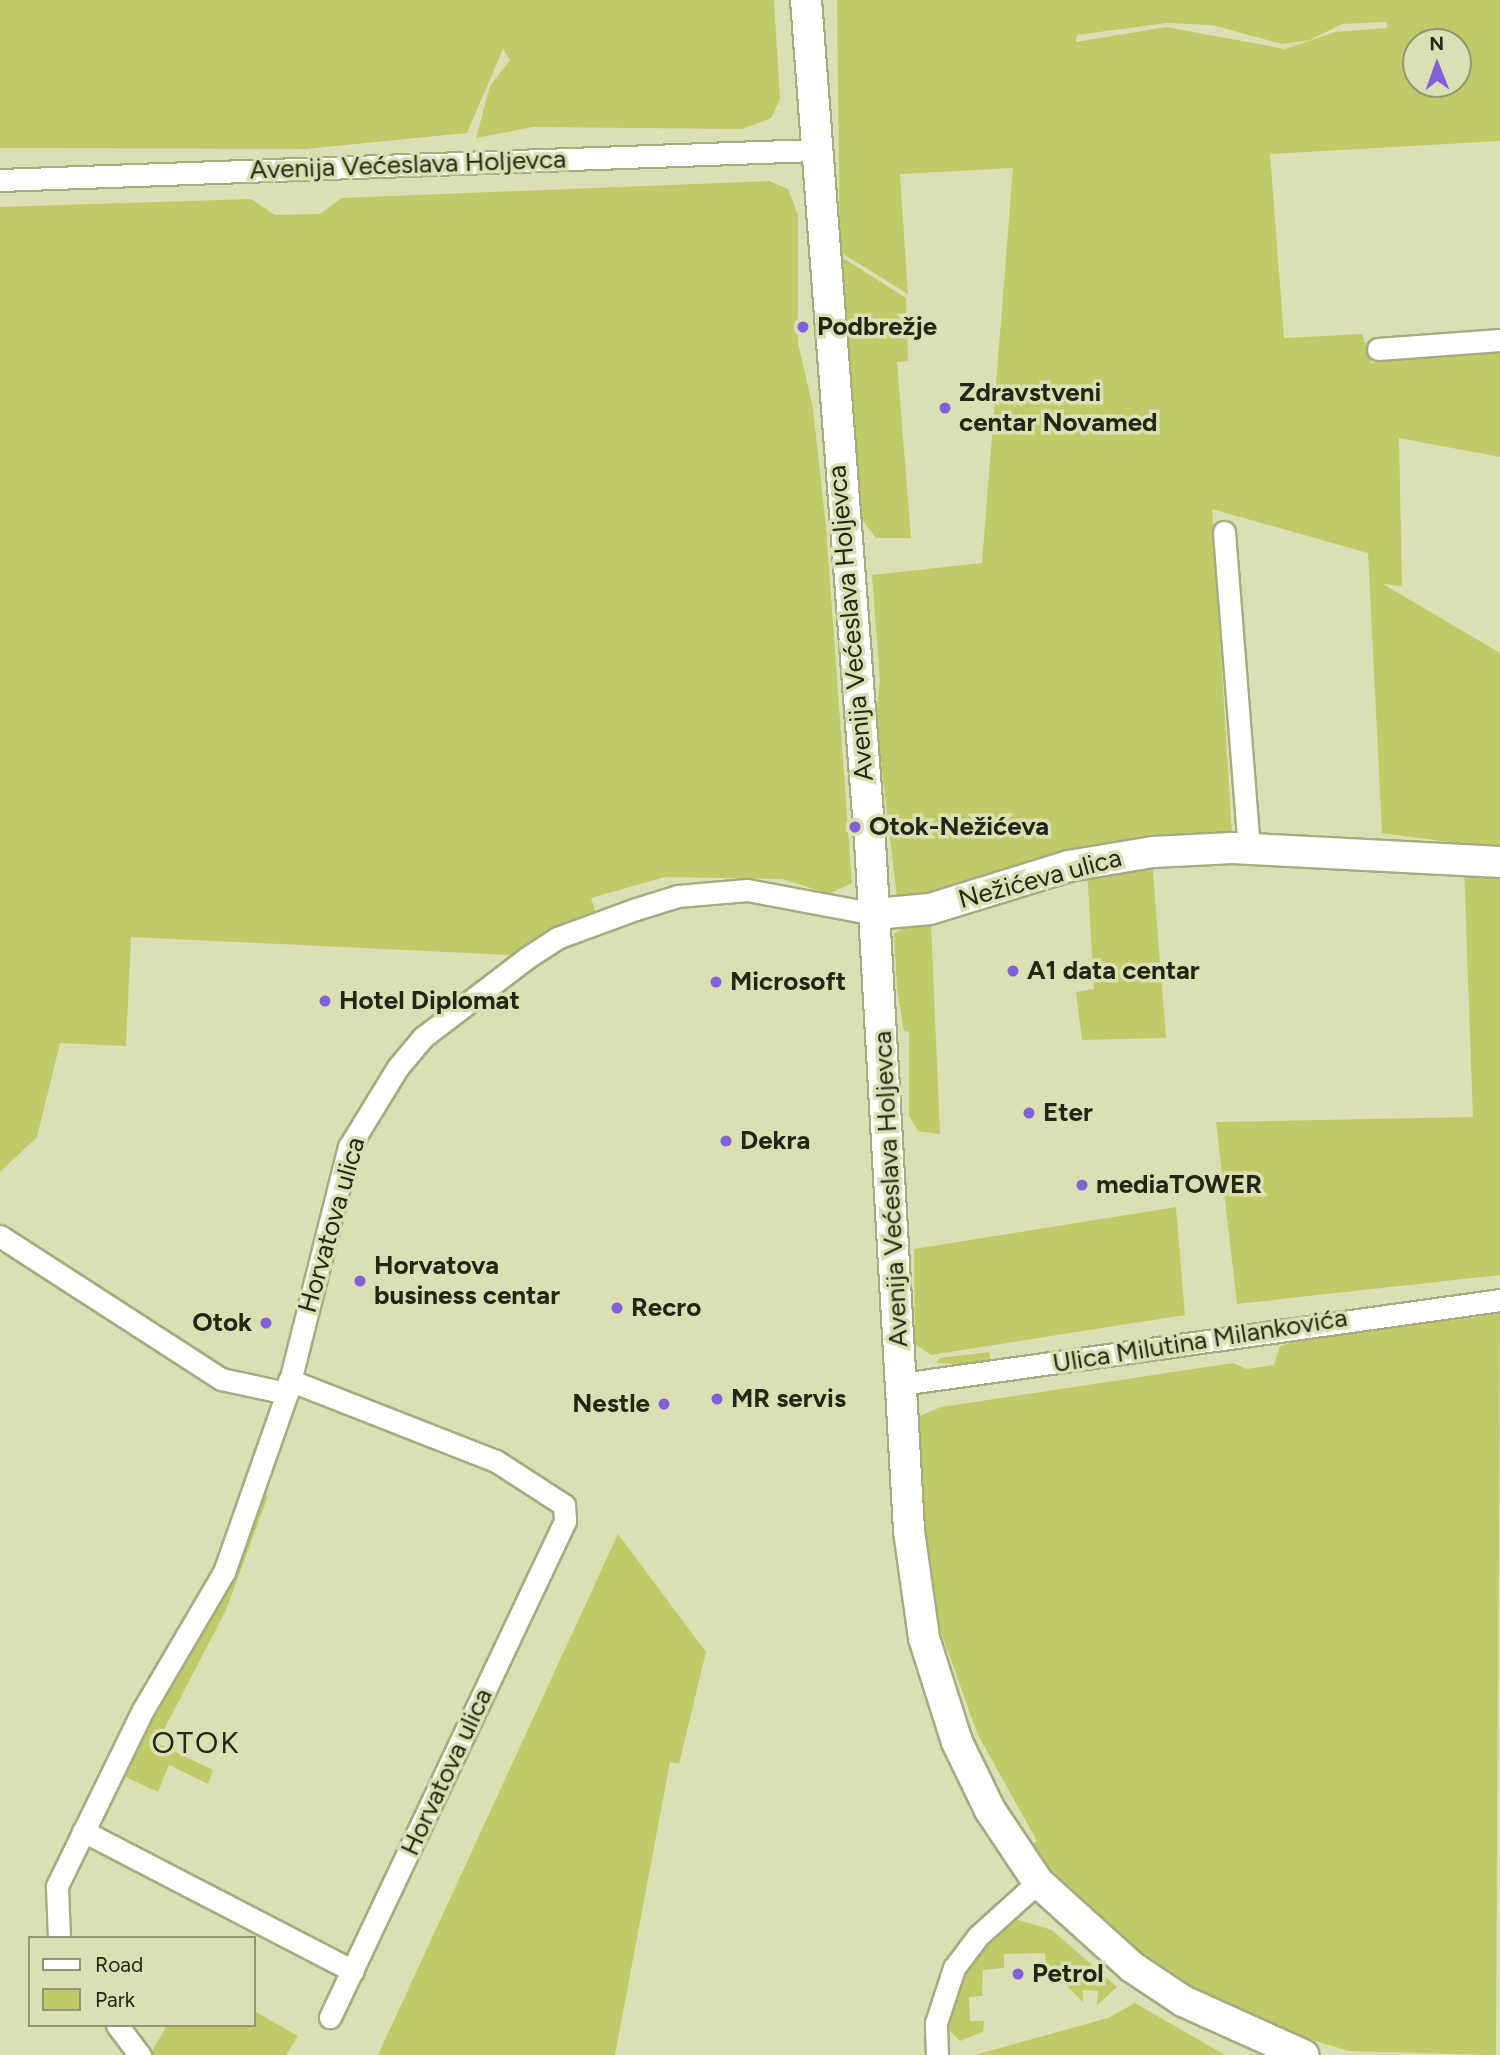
<!DOCTYPE html>
<html>
<head>
<meta charset="utf-8">
<style>
	body { margin:0 }
	#map { position:relative; width:1500px; height:2055px; overflow:hidden; background:#dae0b3; font-family:Figtree,sans-serif }
	div>[style] { position:absolute }
	.green>* { inset:0; background:#c0ca68 }
	.roads { filter:drop-shadow(2px 0 #a6ab80) drop-shadow(-2px 0 #a6ab80) drop-shadow(0 2px #a6ab80) drop-shadow(0 -2px #a6ab80) }
	.street>* { height:21px; margin:-10.5px; padding:0 10.5px; transform-origin:10.5px; border-radius:10.5px; background:#fff }
	.secondary>* { height:30px; margin:-15px; padding:0 15px; transform-origin:15px; border-radius:15px; background:#fff }
	.dots>* { width:19px; height:19px; translate:-50% -50%; box-sizing:border-box; border:4px solid #dae0b3; border-radius:50% }
	span { translate:-50% -50%; white-space:nowrap; text-align:center; line-height:1.15; -webkit-text-stroke:7px #dae0b3; paint-order:stroke }
	.street-label { font-size:26px; color:#242615 }
	.poi-label { font-size:26px; color:#242615; font-weight:700 }
	.left { translate:0 -50%; text-align:left }
	.right { translate:-100% -50%; text-align:right }
	.quarter-label { font-size:30px; color:#242615; letter-spacing:2px }
	.legend { position:absolute; left:28px; top:1936px; width:228px; height:91px; box-sizing:border-box; background:#dae0b3; border:2px solid #919674; margin:0; padding:9px 12px; list-style:none; font-size:21px; color:#242615 }
	.legend li { display:flex; align-items:center; gap:14px; height:35px }
	.legend b { width:35px; border:2px solid #919674 }
	.north { position:absolute; left:1402px; top:28px; width:70px; height:70px; box-sizing:border-box; background:#dae0b3; border:2px solid #919674; border-radius:50%; rotate:359deg; font-size:19px; font-weight:700; line-height:28px; text-align:center; color:#242615 }
	.north::after { content:''; display:block; margin:auto; width:24px; height:32px; background:#845fda; clip-path:polygon(50% 0,100% 100%,50% 72%,0 100%) }
</style>
</head>
<body>
<div id="map">
	<div class="green">
		<div style="clip-path:polygon(0 0,774px 0,780px 99px,771px 118px,742px 129px,533px 127px,476px 138px,490px 86px,510px 60px,503px 49px,467px 133px,305px 149px,0 148px)"></div>
		<div style="clip-path:polygon(evenodd,837px 0,1500px 0,1500px 141px,1270px 154px,1284px 338px,1362px 334px,1371px 363px,1500px 350px,1500px 457px,1399px 438px,1402px 586px,1383px 584px,1500px 653px,1500px 849px,1382px 833px,1368px 553px,1212px 509px,1232px 834px,1064px 852px,925px 896px,897px 897px,876px 718px,880px 679px,872px 575px,982px 563px,1013px 168px,900px 174px,908px 294px,840px 252px,837px 0,1386px 22px,1387px 28px,1335px 32px,1285px 49px,1166px 27px,1076px 42px,1077px 35px,1166px 23px,1212px 25px,1282px 44px,1310px 40px,1342px 24px,1386px 22px,837px 0,1416px 42px,1458px 42px,1458px 84px,1416px 84px,1416px 42px)"></div>
		<div style="clip-path:polygon(769px 181px,788px 189px,798px 215px,798px 343px,813px 408px,826px 527px,852px 883px,829px 894px,783px 879px,665px 877px,591px 898px,595px 911px,511px 955px,131px 937px,126px 1046px,60px 1043px,37px 1137px,0 1172px,0 207px,251px 199px,275px 215px,320px 214px,342px 198px)"></div>
		<div style="clip-path:polygon(840px 256px,906px 298px,908px 361px,897px 362px,911px 538px,876px 538px,860px 517px)"></div>
		<div style="clip-path:polygon(1152px 860px,1166px 1038px,1082px 1040px,1076px 992px,1094px 989px,1087px 869px)"></div>
		<div style="clip-path:polygon(1464px 868px,1500px 870px,1500px 1275px,1237px 1304px,1216px 1122px,1473px 1117px)"></div>
		<div style="clip-path:polygon(911px 923px,931px 923px,940px 1134px,918px 1131px,909px 1116px,909px 1032px,904px 1031px,897px 989px,894px 934px)"></div>
		<div style="clip-path:polygon(1176px 1207px,1185px 1315px,931px 1355px,915px 1344px,914px 1249px)"></div>
		<div style="clip-path:polygon(1500px 1314px,1496px 2055px,1349px 2051px,1279px 2030px,1182px 1983px,1135px 1949px,1028px 1847px,1037px 1841px,977px 1733px,929px 1598px,913px 1419px,941px 1407px,1233px 1363px,1247px 1369px,1274px 1365px,1280px 1346px,1302px 1339px)"></div>
		<div style="clip-path:polygon(989px 1352px,992px 1365px,936px 1363px,940px 1358px)"></div>
		<div style="clip-path:polygon(261px 1493px,268px 1496px,226px 1610px,157px 1743px,213px 1770px,208px 1784px,169px 1765px,158px 1792px,117px 1773px,206px 1630px)"></div>
		<div style="clip-path:polygon(618px 1534px,706px 1652px,679px 1764px,670px 1762px,615px 2055px,378px 2055px)"></div>
		<div style="clip-path:polygon(1015px 1919px,1052px 1930px,1117px 1987px,1097px 2005px,1098px 1991px,1083px 1990px,1083px 2002px,1046px 1964px,1045px 1953px,1004px 1954px,1004px 1968px,983px 1970px,982px 1996px,969px 1997px,970px 2021px,984px 2021px,983px 2032px,960px 2041px,947px 2028px,958px 1977px,991px 1935px)"></div>
		<div style="clip-path:polygon(1135px 2003px,1225px 2055px,975px 2055px,1108px 2018px)"></div>
		<div style="clip-path:polygon(254px 2011px,298px 2036px,286px 2055px,150px 2055px,167px 2025px,254px 2025px)"></div>
	</div>
	<div class="roads">
		<div class="street">
			<div style="left:0;top:180px;width:816px;rotate:-2.11deg"></div>
			<div style="left:1378px;top:349px;width:122px;rotate:-4.2deg"></div>
			<div style="left:1224px;top:532px;width:318px;rotate:85.5deg"></div>
			<div style="left:0;top:1236px;width:263px;rotate:32.9deg"></div>
			<div style="left:221px;top:1379px;width:67px;rotate:12deg"></div>
			<div style="left:289px;top:1380px;width:222px;rotate:21.4deg"></div>
			<div style="left:496px;top:1461px;width:81px;rotate:32.9deg"></div>
			<div style="left:564px;top:1505px;width:16px;rotate:86deg"></div>
			<div style="left:565px;top:1521px;width:549px;rotate:115.35deg"></div>
			<div style="left:901px;top:1384px;width:605px;rotate:-7.98deg"></div>
			<div style="left:83px;top:1831px;width:304px;rotate:27.4deg"></div>
			<div style="left:59px;top:1938px;width:52px;rotate:-92.2deg"></div>
			<div style="left:57px;top:1886px;width:196px;rotate:-64deg"></div>
			<div style="left:143px;top:1710px;width:160px;rotate:-59.6deg"></div>
			<div style="left:224px;top:1572px;width:190px;rotate:-70.6deg"></div>
			<div style="left:287px;top:1393px;width:254px;rotate:-75.9deg"></div>
			<div style="left:349px;top:1147px;width:94px;rotate:-58.5deg"></div>
			<div style="left:398px;top:1067px;width:38px;rotate:-50deg"></div>
			<div style="left:422px;top:1038px;width:133px;rotate:-37.4deg"></div>
			<div style="left:528px;top:957px;width:35px;rotate:-33deg"></div>
			<div style="left:557px;top:938px;width:84px;rotate:-20.2deg"></div>
			<div style="left:636px;top:909px;width:44px;rotate:-17.2deg"></div>
			<div style="left:678px;top:896px;width:69px;rotate:-5deg"></div>
			<div style="left:747px;top:890px;width:130px;rotate:10.6deg"></div>
			<div style="left:117px;top:2025px;width:38px;rotate:53deg"></div>
			<div style="left:937px;top:2055px;width:32px;rotate:-92deg"></div>
			<div style="left:936px;top:2023px;width:58px;rotate:-71.9deg"></div>
			<div style="left:954px;top:1968px;width:39px;rotate:-53deg"></div>
			<div style="left:977px;top:1937px;width:82px;rotate:-42deg"></div>
		</div>
		<div class="secondary">
			<div style="left:806px;top:0;width:843px;rotate:85.65deg"></div>
			<div style="left:870px;top:841px;width:691px;rotate:86.76deg"></div>
			<div style="left:909px;top:1531px;width:108px;rotate:82deg"></div>
			<div style="left:924px;top:1638px;width:109px;rotate:72.4deg"></div>
			<div style="left:957px;top:1742px;width:76px;rotate:64.1deg"></div>
			<div style="left:990px;top:1810px;width:87px;rotate:56.3deg"></div>
			<div style="left:1038px;top:1882px;width:127px;rotate:42.1deg"></div>
			<div style="left:1132px;top:1967px;width:61px;rotate:33.7deg"></div>
			<div style="left:1183px;top:2001px;width:132px;rotate:24.2deg"></div>
			<div style="left:875px;top:914px;width:55px;rotate:-5.2deg"></div>
			<div style="left:930px;top:909px;width:145px;rotate:-17.2deg"></div>
			<div style="left:1069px;top:866px;width:85px;rotate:-9.5deg"></div>
			<div style="left:1153px;top:852px;width:80px;rotate:-2.9deg"></div>
			<div style="left:1233px;top:848px;width:267px;rotate:3deg"></div>
		</div>
	</div>
	<div class="dots">
		<div style="left:803px;top:327px;background:#845fda"></div>
		<div style="left:945px;top:408px;background:#845fda"></div>
		<div style="left:855px;top:827px;background:#845fda"></div>
		<div style="left:1013px;top:971px;background:#845fda"></div>
		<div style="left:716px;top:982px;background:#845fda"></div>
		<div style="left:325px;top:1001px;background:#845fda"></div>
		<div style="left:1029px;top:1113px;background:#845fda"></div>
		<div style="left:726px;top:1141px;background:#845fda"></div>
		<div style="left:1082px;top:1185px;background:#845fda"></div>
		<div style="left:360px;top:1281px;background:#845fda"></div>
		<div style="left:617px;top:1308px;background:#845fda"></div>
		<div style="left:266px;top:1323px;background:#845fda"></div>
		<div style="left:717px;top:1399px;background:#845fda"></div>
		<div style="left:664px;top:1404px;background:#845fda"></div>
		<div style="left:1018px;top:1974px;background:#845fda"></div>
	</div>
	<div class="street-label">
		<span style="left:408px;top:165px;rotate:-2deg">Avenija Većeslava Holjevca</span>
		<span style="left:851px;top:623px;rotate:-95deg">Avenija Većeslava Holjevca</span>
		<span style="left:1040px;top:879px;rotate:-15deg">Nežićeva ulica</span>
		<span style="left:891px;top:1189px;rotate:-93deg">Avenija Većeslava Holjevca</span>
		<span style="left:332px;top:1225px;rotate:-74deg">Horvatova ulica</span>
		<span style="left:1200px;top:1341px;rotate:-9deg">Ulica Milutina Milankovića</span>
		<span style="left:447px;top:1772px;rotate:-65deg">Horvatova ulica</span>
	</div>
	<div class="poi-label">
		<span class="left" style="left:817px;top:327px">Podbrežje</span>
		<span class="left" style="left:959px;top:408px">Zdravstveni<br>centar Novamed</span>
		<span class="left" style="left:869px;top:827px">Otok-Nežićeva</span>
		<span class="left" style="left:1027px;top:971px">A1 data centar</span>
		<span class="left" style="left:730px;top:982px">Microsoft</span>
		<span class="left" style="left:339px;top:1001px">Hotel Diplomat</span>
		<span class="left" style="left:1043px;top:1113px">Eter</span>
		<span class="left" style="left:740px;top:1141px">Dekra</span>
		<span class="left" style="left:1096px;top:1185px">mediaTOWER</span>
		<span class="left" style="left:374px;top:1281px">Horvatova<br>business centar</span>
		<span class="left" style="left:631px;top:1308px">Recro</span>
		<span class="right" style="left:252px;top:1323px">Otok</span>
		<span class="left" style="left:731px;top:1399px">MR servis</span>
		<span class="right" style="left:650px;top:1404px">Nestle</span>
		<span class="left" style="left:1032px;top:1974px">Petrol</span>
	</div>
	<div class="quarter-label">
		<span style="left:196px;top:1743px">OTOK</span>
	</div>
	<ul class="legend">
	<li><b style="height:9px;background:#fff"></b>Road</li>
	<li><b style="height:19px;background:#c0ca68"></b>Park</li>
	</ul>
	<div class="north">N</div>
</div>
</body>
</html>
